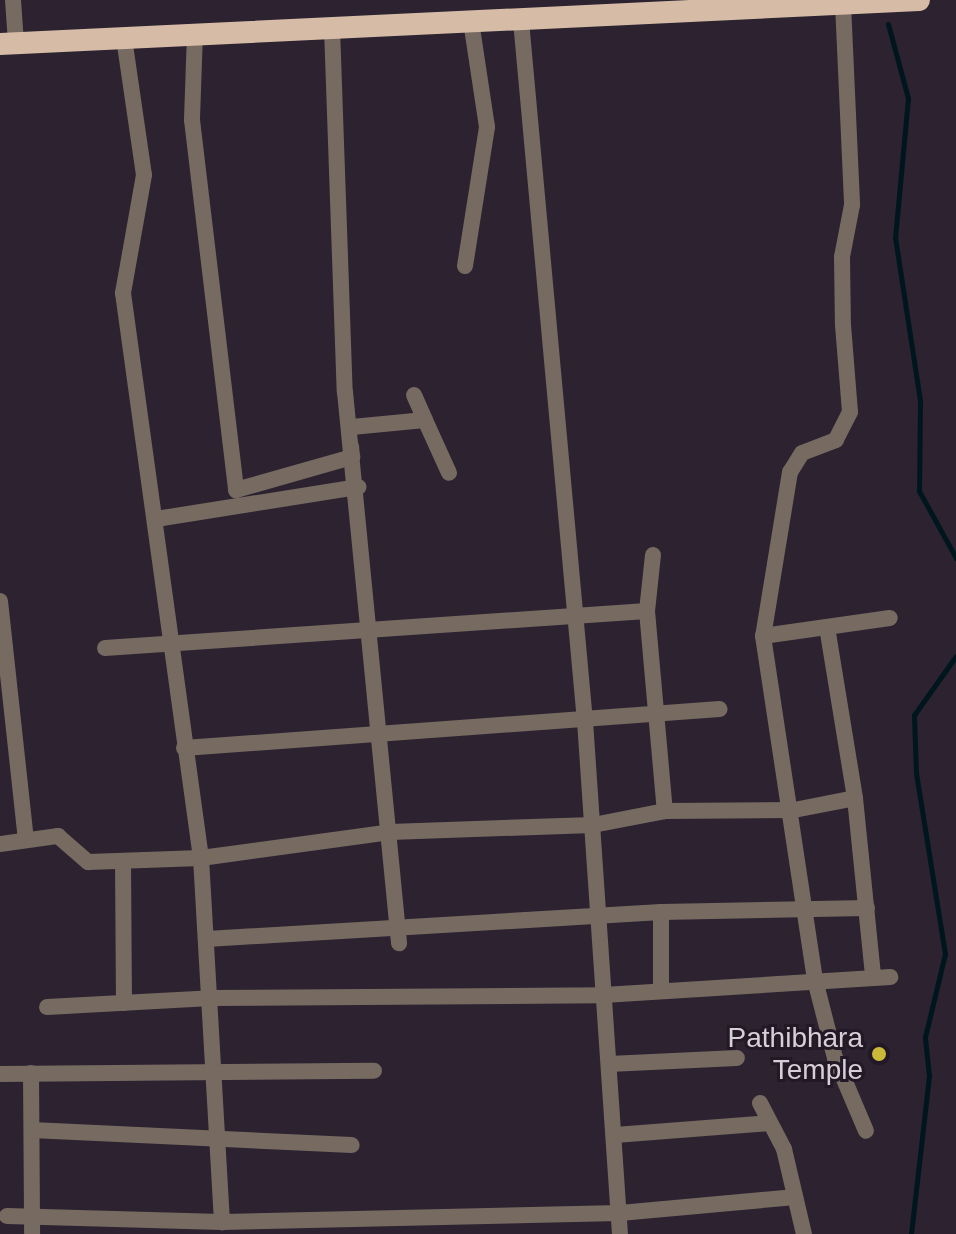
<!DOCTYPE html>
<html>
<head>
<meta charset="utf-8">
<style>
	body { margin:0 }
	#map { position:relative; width:956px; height:1234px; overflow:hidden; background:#2c2230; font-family:Helvetica,sans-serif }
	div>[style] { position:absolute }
	.stream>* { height:5px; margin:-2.5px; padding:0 2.5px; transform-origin:2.5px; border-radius:2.5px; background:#00161e }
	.minor>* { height:16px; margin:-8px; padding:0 8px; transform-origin:8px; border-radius:8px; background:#766a61 }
	.trunk>* { height:22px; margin:-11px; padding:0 11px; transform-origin:11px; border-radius:11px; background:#d6bca6 }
	.dots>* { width:22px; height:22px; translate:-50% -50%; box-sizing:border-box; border:4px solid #221826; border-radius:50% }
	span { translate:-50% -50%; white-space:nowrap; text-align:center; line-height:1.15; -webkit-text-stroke:6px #221826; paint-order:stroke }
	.poi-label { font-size:28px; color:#d5cfd8 }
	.right { translate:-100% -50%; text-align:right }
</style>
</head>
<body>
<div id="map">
	<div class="stream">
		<div style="left:888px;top:24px;width:77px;rotate:74.9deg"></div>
		<div style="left:908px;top:98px;width:140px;rotate:95.3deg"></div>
		<div style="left:895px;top:237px;width:166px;rotate:81.3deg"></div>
		<div style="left:920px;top:401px;width:90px;rotate:90.6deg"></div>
		<div style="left:919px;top:491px;width:77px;rotate:61.1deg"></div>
		<div style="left:911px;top:1234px;width:159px;rotate:-83.5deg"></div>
		<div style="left:929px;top:1076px;width:39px;rotate:-96deg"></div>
		<div style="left:925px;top:1037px;width:85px;rotate:-76.5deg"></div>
		<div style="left:945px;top:954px;width:183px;rotate:-99.1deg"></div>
		<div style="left:916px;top:773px;width:58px;rotate:-92deg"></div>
		<div style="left:914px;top:715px;width:72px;rotate:-54.6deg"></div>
	</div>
	<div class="minor">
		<div style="left:13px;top:0;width:43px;rotate:86deg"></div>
		<div style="left:843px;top:4px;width:201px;rotate:87.4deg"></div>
		<div style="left:852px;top:205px;width:53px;rotate:100.9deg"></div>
		<div style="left:842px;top:257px;width:68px;rotate:89.2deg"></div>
		<div style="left:843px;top:325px;width:87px;rotate:85.4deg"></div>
		<div style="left:850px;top:412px;width:31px;rotate:117deg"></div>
		<div style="left:836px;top:440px;width:36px;rotate:159deg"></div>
		<div style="left:802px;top:453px;width:22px;rotate:122deg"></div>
		<div style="left:790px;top:472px;width:166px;rotate:99.3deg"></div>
		<div style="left:763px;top:636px;width:348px;rotate:81.4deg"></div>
		<div style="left:815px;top:980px;width:81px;rotate:75.6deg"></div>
		<div style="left:835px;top:1058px;width:79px;rotate:67deg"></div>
		<div style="left:521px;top:21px;width:703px;rotate:84.78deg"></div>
		<div style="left:585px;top:721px;width:514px;rotate:86.1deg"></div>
		<div style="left:332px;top:28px;width:364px;rotate:88deg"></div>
		<div style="left:345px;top:392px;width:554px;rotate:84.4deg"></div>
		<div style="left:195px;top:33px;width:87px;rotate:92deg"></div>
		<div style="left:192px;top:120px;width:373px;rotate:83.2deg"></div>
		<div style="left:236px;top:490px;width:121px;rotate:-15.9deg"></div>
		<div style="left:352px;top:457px;width:11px;rotate:-95deg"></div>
		<div style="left:124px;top:38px;width:138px;rotate:81.7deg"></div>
		<div style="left:144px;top:175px;width:120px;rotate:100.1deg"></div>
		<div style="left:123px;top:293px;width:570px;rotate:82.14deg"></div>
		<div style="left:201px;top:858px;width:365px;rotate:86.7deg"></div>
		<div style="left:465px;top:266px;width:141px;rotate:-81deg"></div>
		<div style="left:487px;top:127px;width:107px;rotate:-98.6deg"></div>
		<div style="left:414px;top:395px;width:27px;rotate:66deg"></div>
		<div style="left:352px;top:427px;width:73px;rotate:-5.5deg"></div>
		<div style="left:425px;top:420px;width:58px;rotate:65.6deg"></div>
		<div style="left:156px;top:519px;width:205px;rotate:-9deg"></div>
		<div style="left:653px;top:555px;width:56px;rotate:96.1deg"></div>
		<div style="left:647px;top:611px;width:201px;rotate:84.9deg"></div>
		<div style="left:0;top:601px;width:240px;rotate:83.8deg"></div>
		<div style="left:827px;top:627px;width:173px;rotate:80.7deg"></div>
		<div style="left:855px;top:798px;width:177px;rotate:84.2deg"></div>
		<div style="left:763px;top:636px;width:128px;rotate:-8.1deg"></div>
		<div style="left:105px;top:648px;width:543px;rotate:-3.91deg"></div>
		<div style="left:184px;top:748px;width:537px;rotate:-4.16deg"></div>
		<div style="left:0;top:844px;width:59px;rotate:-7.9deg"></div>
		<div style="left:58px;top:836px;width:40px;rotate:41deg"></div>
		<div style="left:88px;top:862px;width:113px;rotate:-2deg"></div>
		<div style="left:201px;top:858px;width:191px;rotate:-7.8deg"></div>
		<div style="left:390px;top:832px;width:203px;rotate:-2deg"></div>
		<div style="left:593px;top:825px;width:73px;rotate:-11deg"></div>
		<div style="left:665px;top:811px;width:129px;rotate:-0.4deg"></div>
		<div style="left:794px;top:810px;width:62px;rotate:-11.1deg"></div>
		<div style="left:123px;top:861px;width:142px;rotate:89.6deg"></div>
		<div style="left:661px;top:912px;width:77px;rotate:90deg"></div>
		<div style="left:207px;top:939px;width:455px;rotate:-3.4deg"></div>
		<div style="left:661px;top:912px;width:206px;rotate:-1.1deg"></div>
		<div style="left:47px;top:1007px;width:164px;rotate:-3.1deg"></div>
		<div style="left:211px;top:998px;width:393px;rotate:-0.4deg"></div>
		<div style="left:604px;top:995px;width:287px;rotate:-3.6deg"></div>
		<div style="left:609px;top:1064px;width:128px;rotate:-2.7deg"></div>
		<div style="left:31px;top:1073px;width:161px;rotate:89.6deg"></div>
		<div style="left:0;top:1074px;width:374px;rotate:-0.5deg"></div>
		<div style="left:760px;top:1103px;width:52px;rotate:62.4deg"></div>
		<div style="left:784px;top:1149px;width:87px;rotate:76.8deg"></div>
		<div style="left:32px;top:1130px;width:320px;rotate:2.7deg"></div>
		<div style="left:615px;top:1135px;width:155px;rotate:-4.4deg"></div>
		<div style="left:7px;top:1216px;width:215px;rotate:1.6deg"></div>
		<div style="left:222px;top:1222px;width:398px;rotate:-1.3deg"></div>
		<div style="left:620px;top:1213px;width:176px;rotate:-5.2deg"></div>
	</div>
	<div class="trunk">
		<div style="left:0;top:44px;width:920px;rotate:-2.74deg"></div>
	</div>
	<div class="dots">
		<div style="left:879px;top:1054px;background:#cbba39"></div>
	</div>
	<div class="poi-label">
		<span class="right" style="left:863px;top:1054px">Pathibhara<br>Temple</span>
	</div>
</div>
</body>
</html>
